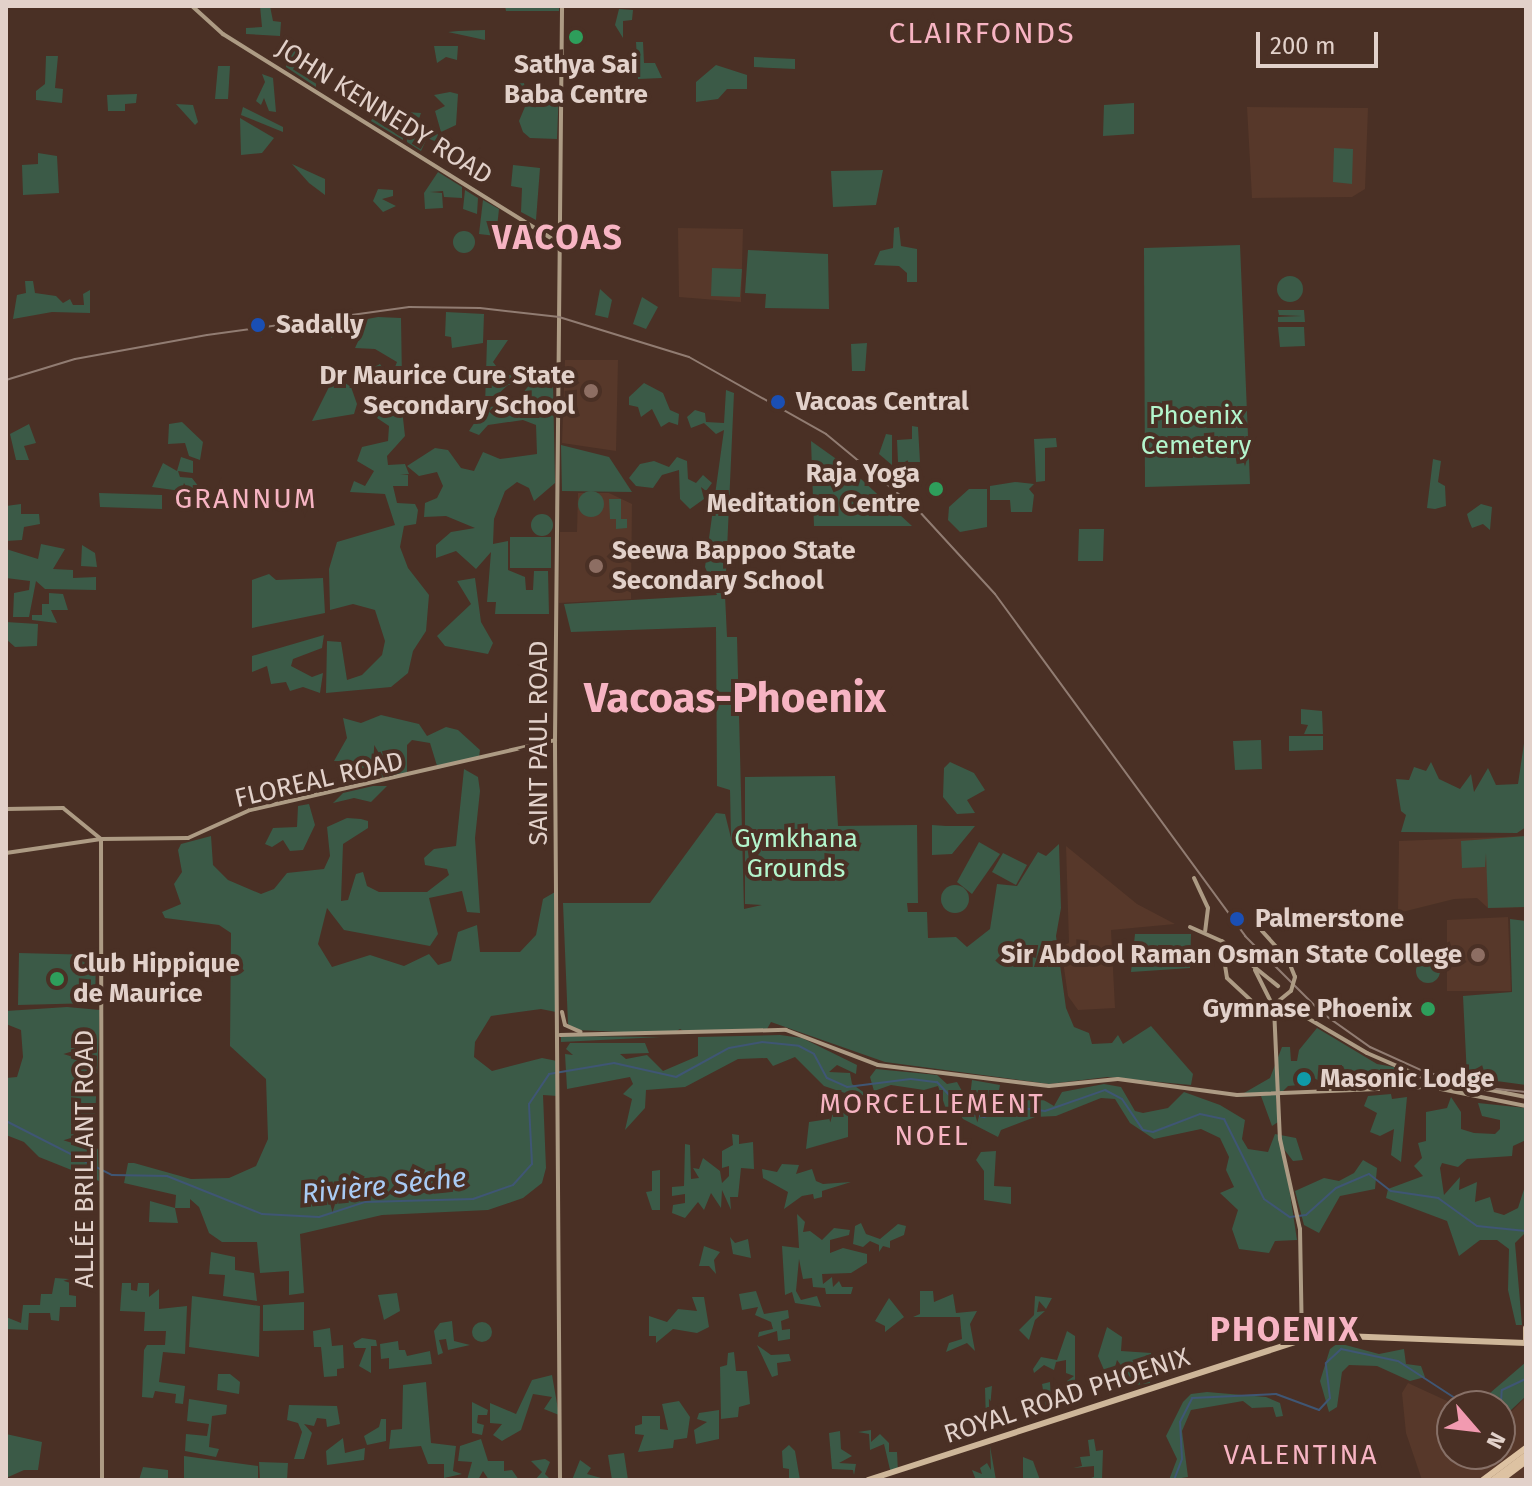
<!DOCTYPE html>
<html>
<head>
<meta charset="utf-8">
<style>
	body { margin:0 }
	#map { position:relative; width:1532px; height:1486px; overflow:hidden; background:#4a3025; font-family:"Fira Sans",sans-serif }
	div>[style] { position:absolute }
	.built>* { inset:0; background:#57382a }
	.green>* { inset:0; background:#3b5a47 }
	.round { border-radius:50% }
	.stream>* { height:2px; margin:-1px; padding:0 1px; transform-origin:1px; border-radius:1px; background:#3f5674 }
	.secondary>* { height:4px; margin:-2px; padding:0 2px; transform-origin:2px; border-radius:2px; background:#ad9b84 }
	.primary>* { height:6px; margin:-3px; padding:0 3px; transform-origin:3px; border-radius:3px; background:#ceb699 }
	.trunk>* { height:6px; margin:-3px; padding:0 3px; transform-origin:3px; border-radius:3px; background:#ddc2a2 }
	.tram>* { height:2px; margin:-1px; padding:0 1px; transform-origin:1px; border-radius:1px; background:#917c72 }
	.secondary-bridge>* { height:4px; margin:-2px; padding:0 2px; transform-origin:2px; border-radius:2px; background:#ad9b84 }
	.dots>* { width:22px; height:22px; translate:-50% -50%; box-sizing:border-box; border:4px solid #4a3025; border-radius:50% }
	span { translate:-50% -50%; white-space:nowrap; text-align:center; line-height:1.15; -webkit-text-stroke:8px #4a3025; paint-order:stroke }
	.poi-label { font-size:26px; color:#e2d1ca; font-weight:700 }
	.left { translate:0 -50%; text-align:left }
	.right { translate:-100% -50%; text-align:right }
	.street-label { font-size:26px; color:#e2d1ca }
	.park-label { font-size:26px; color:#b3f5cc }
	.neighbourhood-label { font-size:28px; color:#f7b4c3; letter-spacing:2px }
	.water-label { font-size:28px; color:#a9cbf5; font-style:italic }
	.quarter-label { font-size:30px; color:#f7b4c3; letter-spacing:2px }
	.district-label { font-size:34px; color:#f7b4c3; font-weight:700; letter-spacing:2px }
	.town-label { font-size:42px; color:#f7b4c3; font-weight:700 }
	.frame { position:absolute; inset:0; border:8px solid #e2d1ca; pointer-events:none }
	.north { position:absolute; left:1436px; top:1390px; width:80px; height:80px; box-sizing:border-box; background:#4a3025; border:2px solid #877067; border-radius:50%; rotate:118deg; font-size:22px; font-weight:700; line-height:32px; text-align:center; color:#e2d1ca }
	.north::after { content:''; display:block; margin:auto; width:28px; height:36px; background:#f29ab0; clip-path:polygon(50% 0,100% 100%,50% 72%,0 100%) }
	.scale { position:absolute; left:1256px; top:32px; width:122px; height:36px; box-sizing:border-box; border:4px solid #e2d1ca; border-top:0; padding-left:10px; font-size:24px; line-height:28px; white-space:nowrap; color:#e2d1ca; -webkit-text-stroke:6px #4a3025; paint-order:stroke }
</style>
</head>
<body>
<div id="map">
	<div class="built">
		<div style="clip-path:polygon(1247px 107px,1368px 108px,1365px 189px,1352px 197px,1252px 198px)"></div>
		<div style="clip-path:polygon(678px 228px,743px 229px,741px 302px,679px 297px)"></div>
		<div style="clip-path:polygon(565px 360px,618px 360px,616px 451px,562px 443px)"></div>
		<div style="clip-path:polygon(578px 493px,609px 493px,632px 504px,631px 599px,559px 603px,560px 532px,577px 532px)"></div>
		<div style="clip-path:polygon(1526px 836px,1526px 907px,1488px 908px,1477px 898px,1454px 899px,1398px 913px,1399px 841px)"></div>
		<div style="clip-path:polygon(1066px 846px,1137px 904px,1175px 924px,1111px 930px,1115px 1008px,1078px 1010px,1068px 996px,1061px 947px,1069px 943px)"></div>
		<div style="clip-path:polygon(1508px 917px,1511px 991px,1447px 991px,1447px 920px)"></div>
		<div style="clip-path:polygon(1408px 1383px,1458px 1406px,1452px 1406px,1452px 1454px,1500px 1454px,1500px 1416px,1506px 1417px,1526px 1397px,1526px 1480px,1422px 1480px,1406px 1433px,1402px 1393px)"></div>
	</div>
	<div class="green">
		<div style="clip-path:polygon(260px 6px,270px 6px,273px 21px,281px 22px,280px 36px,246px 34px,246px 28px,262px 27px)"></div>
		<div style="clip-path:polygon(505px 6px,559px 6px,559px 11px,506px 11px)"></div>
		<div style="clip-path:polygon(619px 9px,633px 10px,632px 20px,623px 21px,623px 38px,615px 25px)"></div>
		<div style="clip-path:polygon(485px 30px,485px 40px,448px 32px,458px 31px)"></div>
		<div style="clip-path:polygon(636px 42px,643px 42px,644px 63px,655px 63px,662px 78px,638px 79px)"></div>
		<div style="clip-path:polygon(434px 46px,458px 46px,457px 60px,446px 57px,437px 63px)"></div>
		<div style="clip-path:polygon(295px 50px,305px 58px,298px 70px,316px 72px,316px 87px,286px 67px,286px 52px)"></div>
		<div style="clip-path:polygon(46px 56px,58px 56px,55px 88px,63px 89px,62px 103px,36px 100px,36px 91px,45px 84px)"></div>
		<div style="clip-path:polygon(754px 57px,795px 59px,795px 69px,754px 67px)"></div>
		<div style="clip-path:polygon(716px 65px,747px 75px,747px 89px,727px 89px,718px 99px,696px 102px,696px 82px)"></div>
		<div style="clip-path:polygon(218px 66px,230px 66px,228px 99px,215px 99px)"></div>
		<div style="clip-path:polygon(262px 74px,273px 78px,276px 112px,269px 111px,264px 98px,261px 105px,256px 101px,265px 82px)"></div>
		<div style="clip-path:polygon(524px 83px,525px 89px,559px 89px,557px 139px,530px 138px,523px 132px,519px 121px,527px 102px,518px 102px,519px 93px,511px 92px,511px 84px)"></div>
		<div style="clip-path:polygon(450px 92px,458px 94px,456px 125px,441px 132px,435px 111px,445px 106px,434px 95px)"></div>
		<div style="clip-path:polygon(137px 94px,136px 103px,125px 104px,125px 111px,108px 111px,107px 95px)"></div>
		<div style="clip-path:polygon(384px 97px,394px 102px,391px 116px,403px 119px,403px 140px,371px 121px)"></div>
		<div style="clip-path:polygon(1134px 103px,1134px 134px,1103px 136px,1104px 105px)"></div>
		<div style="clip-path:polygon(176px 104px,193px 105px,198px 122px,195px 125px)"></div>
		<div style="clip-path:polygon(243px 107px,283px 127px,283px 132px,241px 115px)"></div>
		<div style="clip-path:polygon(405px 112px,421px 113px,414px 133px,438px 132px,437px 142px,427px 138px,421px 151px,407px 142px)"></div>
		<div style="clip-path:polygon(240px 118px,274px 138px,262px 153px,241px 155px)"></div>
		<div style="clip-path:polygon(1334px 148px,1353px 149px,1352px 184px,1333px 182px)"></div>
		<div style="clip-path:polygon(38px 153px,57px 156px,59px 193px,23px 195px,22px 165px,38px 164px)"></div>
		<div style="clip-path:polygon(292px 164px,325px 179px,325px 195px,309px 183px)"></div>
		<div style="clip-path:polygon(513px 165px,540px 168px,536px 220px,521px 212px,522px 188px,511px 186px)"></div>
		<div style="clip-path:polygon(883px 170px,876px 205px,833px 207px,831px 171px)"></div>
		<div style="clip-path:polygon(438px 172px,462px 187px,462px 198px,444px 197px,443px 191px,430px 192px,442px 193px,443px 208px,425px 209px,424px 193px)"></div>
		<div style="clip-path:polygon(378px 189px,393px 190px,393px 196px,382px 199px,396px 206px,383px 212px,373px 201px)"></div>
		<div style="clip-path:polygon(465px 190px,478px 198px,477px 214px,463px 209px)"></div>
		<div style="clip-path:polygon(483px 200px,499px 209px,496px 236px,479px 234px)"></div>
		<div style="clip-path:polygon(899px 227px,901px 246px,917px 249px,917px 282px,907px 282px,907px 273px,899px 266px,874px 265px,880px 251px,893px 248px,894px 228px)"></div>
		<div class="round" style="left:453px;top:231px;width:22px;height:22px"></div>
		<div style="clip-path:polygon(1240px 245px,1250px 484px,1145px 487px,1144px 248px)"></div>
		<div style="clip-path:polygon(748px 250px,828px 254px,829px 309px,765px 308px,766px 294px,745px 293px)"></div>
		<div style="clip-path:polygon(712px 268px,742px 269px,740px 297px,711px 296px)"></div>
		<div class="round" style="left:1277px;top:276px;width:26px;height:26px"></div>
		<div style="clip-path:polygon(25px 281px,33px 281px,35px 293px,56px 296px,63px 303px,70px 299px,73px 305px,84px 305px,83px 294px,90px 290px,90px 313px,52px 312px,13px 319px,17px 295px,26px 293px)"></div>
		<div style="clip-path:polygon(600px 289px,612px 300px,608px 318px,595px 315px)"></div>
		<div style="clip-path:polygon(642px 297px,658px 307px,646px 329px,633px 324px)"></div>
		<div style="clip-path:polygon(1278px 310px,1304px 310px,1305px 322px,1278px 322px,1278px 317px,1302px 316px,1279px 315px)"></div>
		<div style="clip-path:polygon(446px 312px,484px 314px,483px 343px,452px 348px,451px 337px,445px 336px)"></div>
		<div style="clip-path:polygon(378px 317px,401px 318px,402px 380px,365px 387px,361px 374px,380px 364px,386px 373px,393px 372px,397px 362px,375px 349px,355px 348px,362px 333px,343px 330px,331px 338px,330px 326px)"></div>
		<div style="clip-path:polygon(1278px 327px,1304px 327px,1305px 346px,1280px 347px)"></div>
		<div style="clip-path:polygon(487px 340px,508px 340px,493px 362px,503px 375px,519px 375px,518px 384px,508px 385px,485px 406px)"></div>
		<div style="clip-path:polygon(867px 343px,865px 371px,852px 371px,851px 344px)"></div>
		<div style="clip-path:polygon(339px 379px,351px 387px,357px 404px,354px 414px,312px 421px,330px 385px)"></div>
		<div style="clip-path:polygon(531px 383px,553px 383px,555px 483px,534px 501px,529px 488px,517px 482px,505px 491px,494px 519px,493px 544px,508px 541px,508px 570px,525px 577px,526px 590px,533px 590px,534px 571px,548px 571px,549px 614px,495px 614px,496px 602px,487px 602px,491px 552px,476px 569px,456px 551px,436px 558px,436px 545px,451px 532px,475px 528px,446px 516px,424px 517px,425px 503px,437px 498px,443px 486px,437px 472px,419px 476px,407px 466px,435px 448px,448px 450px,461px 468px,474px 471px,483px 452px,500px 459px,537px 454px,536px 425px,523px 420px,488px 425px,479px 435px,469px 431px,485px 407px,512px 406px)"></div>
		<div style="clip-path:polygon(644px 383px,663px 393px,670px 410px,679px 414px,678px 425px,669px 422px,661px 427px,652px 409px,641px 417px,638px 407px,629px 405px,629px 397px)"></div>
		<div style="clip-path:polygon(726px 390px,734px 393px,725px 595px,727px 637px,737px 637px,744px 909px,762px 905px,745px 904px,745px 777px,835px 776px,838px 826px,917px 825px,918px 903px,907px 903px,908px 912px,927px 912px,928px 938px,956px 937px,967px 947px,990px 929px,997px 884px,1017px 886px,1038px 852px,1046px 856px,1059px 844px,1061px 908px,1056px 936px,1066px 1008px,1074px 1027px,1089px 1033px,1092px 1044px,1112px 1043px,1118px 1035px,1123px 1044px,1151px 1026px,1193px 1074px,1191px 1085px,1107px 1077px,1049px 1084px,885px 1062px,771px 1022px,767px 1029px,687px 1033px,680px 1029px,671px 1034px,576px 1030px,568px 1024px,563px 903px,650px 903px,716px 813px,725px 814px,731px 838px,730px 790px,717px 786px,716px 627px,571px 632px,564px 604px,717px 595px,705px 567px,724px 430px,716px 434px,704px 423px,691px 428px,687px 417px,695px 410px,705px 413px,706px 422px,724px 423px)"></div>
		<div style="clip-path:polygon(389px 403px,402px 409px,405px 436px,387px 456px,388px 465px,405px 464px,409px 474px,400px 475px,408px 475px,408px 486px,393px 486px,397px 503px,415px 504px,418px 510px,416px 524px,404px 526px,400px 547px,408px 568px,429px 595px,426px 631px,413px 651px,408px 673px,391px 687px,326px 693px,327px 641px,341px 642px,347px 680px,362px 675px,382px 655px,385px 641px,375px 610px,353px 604px,330px 610px,329px 569px,337px 542px,395px 525px,385px 494px,350px 492px,354px 481px,365px 486px,374px 471px,357px 461px,362px 447px,388px 441px,389px 426px,377px 418px)"></div>
		<div style="clip-path:polygon(182px 422px,203px 442px,200px 460px,189px 456px,185px 443px,168px 444px,169px 424px)"></div>
		<div style="clip-path:polygon(29px 424px,36px 443px,24px 446px,29px 460px,16px 460px,10px 434px)"></div>
		<div style="clip-path:polygon(912px 426px,918px 427px,920px 462px,898px 462px,897px 440px,912px 439px)"></div>
		<div style="clip-path:polygon(886px 434px,892px 435px,892px 465px,879px 454px)"></div>
		<div style="clip-path:polygon(1056px 438px,1057px 447px,1045px 448px,1045px 481px,1036px 482px,1034px 439px)"></div>
		<div style="clip-path:polygon(811px 441px,849px 468px,912px 526px,814px 526px)"></div>
		<div style="clip-path:polygon(561px 445px,609px 457px,632px 492px,562px 491px)"></div>
		<div style="clip-path:polygon(181px 457px,193px 461px,193px 473px,178px 471px,180px 477px,192px 478px,202px 491px,189px 491px,184px 483px,181px 491px,152px 487px,163px 463px,177px 471px)"></div>
		<div style="clip-path:polygon(677px 457px,687px 461px,688px 479px,696px 483px,703px 475px,712px 483px,706px 491px,701px 487px,704px 499px,690px 509px,680px 499px,679px 470px,662px 475px,653px 488px,636px 486px,629px 478px,640px 464px,654px 461px,669px 467px)"></div>
		<div style="clip-path:polygon(1433px 459px,1441px 461px,1438px 482px,1445px 486px,1446px 506px,1435px 509px,1427px 508px)"></div>
		<div style="clip-path:polygon(1015px 482px,1034px 484px,1029px 489px,1034px 495px,1032px 512px,1011px 512px,1010px 500px,990px 500px,990px 486px)"></div>
		<div style="clip-path:polygon(969px 489px,987px 489px,987px 527px,960px 532px,948px 520px,949px 507px)"></div>
		<div class="round" style="left:578px;top:491px;width:26px;height:26px"></div>
		<div style="clip-path:polygon(99px 493px,162px 495px,162px 509px,100px 507px)"></div>
		<div style="clip-path:polygon(609px 499px,621px 499px,621px 519px,627px 519px,627px 528px,616px 529px,616px 519px,610px 519px)"></div>
		<div style="clip-path:polygon(21px 504px,21px 514px,39px 514px,40px 524px,24px 527px,22px 540px,6px 541px,6px 506px)"></div>
		<div style="clip-path:polygon(1481px 504px,1492px 507px,1490px 530px,1483px 524px,1472px 528px,1469px 521px,1467px 514px)"></div>
		<div class="round" style="left:531px;top:514px;width:22px;height:22px"></div>
		<div style="clip-path:polygon(1079px 529px,1104px 529px,1103px 561px,1078px 561px)"></div>
		<div style="clip-path:polygon(510px 537px,551px 537px,551px 568px,510px 568px)"></div>
		<div style="clip-path:polygon(41px 544px,65px 549px,53px 569px,73px 570px,73px 578px,96px 577px,96px 590px,45px 589px,36px 581px,29px 617px,13px 617px,14px 593px,29px 590px,30px 581px,6px 578px,6px 549px,38px 559px)"></div>
		<div style="clip-path:polygon(82px 545px,95px 553px,97px 567px,81px 566px)"></div>
		<div style="clip-path:polygon(269px 574px,276px 580px,323px 578px,325px 613px,252px 628px,252px 580px)"></div>
		<div style="clip-path:polygon(475px 578px,481px 622px,493px 643px,488px 654px,445px 646px,437px 636px,471px 604px,457px 581px)"></div>
		<div style="clip-path:polygon(49px 593px,63px 594px,68px 610px,51px 610px,57px 623px,32px 620px,32px 615px,42px 615px,42px 604px,49px 604px)"></div>
		<div style="clip-path:polygon(6px 622px,38px 624px,37px 646px,15px 647px,6px 639px)"></div>
		<div style="clip-path:polygon(324px 635px,322px 648px,293px 659px,291px 666px,312px 677px,323px 673px,320px 693px,303px 687px,290px 691px,286px 682px,271px 684px,267px 666px,252px 672px,252px 656px)"></div>
		<div style="clip-path:polygon(1301px 709px,1322px 711px,1323px 734px,1304px 734px,1308px 725px,1301px 724px)"></div>
		<div style="clip-path:polygon(381px 715px,419px 724px,427px 736px,446px 727px,458px 730px,480px 750px,479px 757px,438px 769px,430px 743px,412px 740px,407px 745px,407px 775px,383px 779px,381px 773px,363px 768px,355px 773px,350px 762px,334px 761px,347px 738px,343px 718px,361px 723px)"></div>
		<div style="clip-path:polygon(1526px 730px,1526px 827px,1517px 833px,1401px 832px,1406px 815px,1401px 811px,1396px 779px,1409px 780px,1414px 767px,1426px 771px,1431px 762px,1439px 779px,1460px 789px,1471px 774px,1474px 792px,1488px 768px,1496px 785px,1518px 784px)"></div>
		<div style="clip-path:polygon(1289px 736px,1323px 736px,1323px 750px,1289px 751px)"></div>
		<div style="clip-path:polygon(1261px 740px,1262px 769px,1235px 770px,1233px 741px)"></div>
		<div style="clip-path:polygon(950px 762px,974px 773px,985px 790px,967px 800px,975px 813px,957px 814px,943px 797px,944px 768px)"></div>
		<div style="clip-path:polygon(464px 769px,478px 777px,480px 791px,475px 838px,480px 913px,467px 912px,462px 891px,429px 898px,438px 934px,430px 946px,344px 930px,327px 908px,318px 944px,332px 967px,370px 955px,404px 966px,429px 954px,438px 965px,451px 961px,458px 932px,477px 925px,480px 952px,520px 952px,536px 935px,543px 899px,555px 892px,556px 1012px,541px 1009px,491px 1016px,475px 1042px,474px 1057px,492px 1071px,542px 1058px,557px 1061px,558px 1096px,543px 1095px,546px 1168px,542px 1183px,523px 1198px,488px 1210px,382px 1215px,300px 1234px,304px 1293px,289px 1295px,289px 1271px,260px 1273px,257px 1242px,222px 1242px,209px 1233px,199px 1207px,190px 1199px,190px 1208px,175px 1208px,178px 1223px,149px 1222px,150px 1201px,175px 1208px,176px 1195px,124px 1183px,128px 1163px,134px 1163px,191px 1179px,229px 1178px,256px 1166px,268px 1139px,266px 1079px,230px 1046px,231px 933px,219px 925px,165px 918px,162px 912px,181px 904px,174px 884px,182px 872px,178px 850px,181px 844px,211px 836px,213px 865px,228px 880px,261px 894px,274px 889px,287px 873px,324px 869px,330px 856px,327px 827px,347px 818px,361px 819px,368px 821px,368px 828px,343px 844px,341px 901px,348px 900px,356px 874px,363px 872px,367px 886px,379px 892px,427px 892px,449px 875px,447px 869px,425px 865px,424px 858px,434px 849px,456px 846px)"></div>
		<div style="clip-path:polygon(373px 786px,387px 786px,371px 802px,354px 798px,333px 803px,343px 793px)"></div>
		<div style="clip-path:polygon(309px 804px,315px 825px,303px 850px,290px 851px,283px 840px,272px 847px,265px 844px,273px 828px,297px 827px,298px 806px)"></div>
		<div style="clip-path:polygon(932px 825px,946px 826px,975px 826px,952px 854px,932px 855px)"></div>
		<div style="clip-path:polygon(1526px 836px,1526px 907px,1488px 908px,1486px 853px,1485px 867px,1462px 868px,1461px 841px)"></div>
		<div style="clip-path:polygon(979px 842px,1000px 854px,972px 894px,957px 882px)"></div>
		<div style="clip-path:polygon(1003px 853px,1027px 865px,1016px 885px,992px 872px)"></div>
		<div class="round" style="left:941px;top:885px;width:28px;height:28px"></div>
		<div style="clip-path:polygon(1510px 919px,1526px 921px,1526px 1085px,1467px 1077px,1463px 996px,1512px 992px)"></div>
		<div style="clip-path:polygon(1135px 934px,1191px 934px,1190px 968px,1131px 972px)"></div>
		<div style="clip-path:polygon(19px 953px,96px 955px,95px 1003px,18px 1005px)"></div>
		<div class="round" style="left:1416px;top:959px;width:24px;height:24px"></div>
		<div style="clip-path:polygon(67px 1007px,100px 1010px,95px 1119px,73px 1135px,98px 1149px,99px 1181px,39px 1157px,24px 1142px,6px 1135px,6px 1078px,17px 1077px,23px 1057px,21px 1030px,6px 1024px,6px 1011px)"></div>
		<div style="clip-path:polygon(1317px 1028px,1377px 1064px,1394px 1067px,1396px 1078px,1352px 1086px,1343px 1066px,1322px 1069px,1322px 1083px,1302px 1070px,1299px 1085px,1288px 1086px,1276px 1098px,1278px 1122px,1272px 1126px,1261px 1096px,1237px 1097px,1270px 1078px,1282px 1047px,1290px 1047px,1291px 1061px,1297px 1061px,1299px 1050px)"></div>
		<div style="clip-path:polygon(780px 1035px,802px 1038px,857px 1065px,856px 1074px,837px 1065px,829px 1072px,850px 1073px,852px 1084px,866px 1094px,857px 1097px,824px 1086px,795px 1057px,773px 1066px,767px 1058px,738px 1059px,685px 1087px,646px 1090px,645px 1108px,625px 1130px,632px 1099px,623px 1094px,633px 1084px,630px 1077px,567px 1089px,565px 1054px,573px 1055px,566px 1049px,570px 1043px,645px 1043px,649px 1053px,620px 1054px,626px 1059px,647px 1055px,663px 1071px,698px 1056px,698px 1037px)"></div>
		<div style="clip-path:polygon(561px 1036px,661px 1037px,561px 1042px)"></div>
		<div style="clip-path:polygon(876px 1069px,937px 1075px,947px 1084px,957px 1082px,972px 1109px,983px 1113px,1002px 1099px,1018px 1096px,1026px 1101px,1035px 1095px,1054px 1106px,1062px 1092px,1104px 1084px,1121px 1087px,1135px 1111px,1143px 1113px,1168px 1108px,1184px 1092px,1220px 1105px,1245px 1120px,1242px 1139px,1248px 1149px,1268px 1152px,1275px 1134px,1296px 1138px,1303px 1160px,1293px 1161px,1283px 1148px,1297px 1240px,1275px 1241px,1269px 1253px,1239px 1249px,1232px 1229px,1238px 1210px,1220px 1193px,1234px 1187px,1226px 1170px,1229px 1157px,1220px 1138px,1201px 1129px,1154px 1139px,1130px 1123px,1115px 1099px,1101px 1098px,1056px 1116px,1035px 1117px,1001px 1130px,998px 1137px,963px 1119px,957px 1110px,946px 1109px,938px 1086px,924px 1090px,891px 1085px,874px 1091px,870px 1077px)"></div>
		<div style="clip-path:polygon(972px 1080px,1000px 1085px,997px 1101px,970px 1097px)"></div>
		<div style="clip-path:polygon(1391px 1094px,1392px 1099px,1407px 1097px,1401px 1162px,1391px 1155px,1394px 1129px,1380px 1136px,1370px 1132px,1377px 1113px,1364px 1106px,1368px 1096px)"></div>
		<div style="clip-path:polygon(1451px 1097px,1461px 1112px,1461px 1129px,1474px 1133px,1495px 1134px,1500px 1129px,1500px 1120px,1482px 1116px,1478px 1103px,1526px 1108px,1526px 1140px,1513px 1146px,1512px 1156px,1467px 1159px,1458px 1167px,1442px 1163px,1440px 1168px,1444px 1195px,1460px 1177px,1459px 1190px,1477px 1182px,1475px 1202px,1490px 1197px,1494px 1212px,1504px 1215px,1518px 1208px,1526px 1183px,1526px 1232px,1515px 1243px,1522px 1325px,1516px 1325px,1508px 1290px,1509px 1249px,1497px 1240px,1480px 1240px,1459px 1256px,1447px 1221px,1386px 1198px,1388px 1189px,1423px 1176px,1414px 1166px,1422px 1158px,1418px 1143px,1426px 1141px,1426px 1112px,1447px 1108px)"></div>
		<div style="clip-path:polygon(833px 1103px,848px 1106px,848px 1137px,806px 1149px,809px 1122px,829px 1119px)"></div>
		<div style="clip-path:polygon(732px 1134px,739px 1135px,739px 1144px,753px 1142px,754px 1169px,741px 1168px,738px 1197px,730px 1197px,731px 1210px,722px 1190px,721px 1208px,711px 1193px,704px 1210px,698px 1202px,685px 1218px,672px 1213px,673px 1205px,685px 1203px,685px 1194px,672px 1196px,672px 1187px,684px 1186px,685px 1144px,690px 1145px,691px 1179px,699px 1178px,693px 1168px,699px 1169px,703px 1158px,720px 1171px,722px 1183px,729px 1176px,729px 1166px,722px 1168px,722px 1151px,733px 1145px)"></div>
		<div style="clip-path:polygon(996px 1151px,994px 1186px,1011px 1187px,1011px 1204px,984px 1200px,984px 1171px,976px 1160px,981px 1152px)"></div>
		<div style="clip-path:polygon(1363px 1160px,1377px 1168px,1375px 1189px,1340px 1196px,1319px 1233px,1304px 1225px,1295px 1191px,1324px 1178px,1339px 1181px,1354px 1173px)"></div>
		<div style="clip-path:polygon(782px 1164px,799px 1165px,796px 1174px,812px 1169px,816px 1181px,823px 1184px,851px 1182px,822px 1191px,822px 1197px,814px 1199px,813px 1194px,802px 1196px,784px 1209px,788px 1192px,763px 1178px,762px 1169px,777px 1172px)"></div>
		<div style="clip-path:polygon(660px 1170px,660px 1210px,652px 1210px,646px 1192px,652px 1191px,652px 1171px)"></div>
		<div style="clip-path:polygon(797px 1214px,805px 1222px,803px 1232px,810px 1231px,822px 1240px,834px 1228px,850px 1230px,849px 1235px,830px 1240px,830px 1253px,843px 1248px,867px 1254px,867px 1263px,851px 1273px,822px 1274px,823px 1284px,832px 1277px,833px 1287px,839px 1281px,842px 1287px,853px 1287px,851px 1294px,826px 1294px,825px 1288px,813px 1287px,812px 1278px,803px 1279px,799px 1259px,796px 1291px,801px 1300px,817px 1296px,821px 1307px,795px 1303px,792px 1292px,785px 1295px,782px 1246px,799px 1248px)"></div>
		<div style="clip-path:polygon(861px 1223px,866px 1234px,880px 1239px,898px 1224px,906px 1226px,904px 1235px,890px 1241px,890px 1248px,883px 1246px,879px 1252px,879px 1245px,870px 1241px,863px 1247px,853px 1244px,855px 1226px)"></div>
		<div style="clip-path:polygon(730px 1237px,735px 1243px,748px 1239px,751px 1258px,733px 1254px)"></div>
		<div style="clip-path:polygon(704px 1246px,720px 1252px,714px 1260px,716px 1274px,709px 1266px,699px 1266px)"></div>
		<div style="clip-path:polygon(211px 1252px,235px 1257px,235px 1270px,254px 1273px,257px 1301px,223px 1296px,225px 1275px,209px 1274px)"></div>
		<div style="clip-path:polygon(55px 1278px,69px 1279px,69px 1295px,76px 1296px,76px 1307px,60px 1307px,59px 1321px,51px 1320px,50px 1313px,29px 1313px,28px 1330px,6px 1329px,6px 1317px,21px 1323px,23px 1305px,40px 1305px,41px 1294px,52px 1294px)"></div>
		<div style="clip-path:polygon(122px 1283px,131px 1283px,131px 1290px,137px 1291px,138px 1283px,149px 1283px,149px 1297px,159px 1289px,159px 1309px,187px 1306px,185px 1354px,163px 1352px,159px 1382px,185px 1386px,183px 1404px,175px 1403px,176px 1394px,155px 1391px,153px 1398px,142px 1397px,144px 1350px,147px 1345px,165px 1345px,166px 1331px,144px 1331px,145px 1312px,120px 1311px)"></div>
		<div style="clip-path:polygon(756px 1291px,764px 1314px,788px 1310px,789px 1318px,781px 1321px,782px 1330px,790px 1329px,790px 1339px,778px 1341px,777px 1331px,758px 1337px,759px 1332px,773px 1329px,771px 1322px,755px 1315px,758px 1307px,742px 1310px,739px 1294px)"></div>
		<div style="clip-path:polygon(920px 1291px,933px 1291px,934px 1302px,953px 1294px,956px 1313px,977px 1311px,970px 1324px,975px 1351px,967px 1343px,946px 1352px,949px 1343px,962px 1339px,960px 1317px,913px 1317px,920px 1314px)"></div>
		<div style="clip-path:polygon(397px 1293px,400px 1311px,384px 1320px,378px 1295px)"></div>
		<div style="clip-path:polygon(192px 1296px,260px 1306px,259px 1357px,189px 1347px)"></div>
		<div style="clip-path:polygon(1035px 1296px,1052px 1298px,1046px 1309px,1039px 1301px,1037px 1312px,1045px 1311px,1035px 1320px,1029px 1340px,1019px 1330px,1034px 1315px)"></div>
		<div style="clip-path:polygon(692px 1297px,704px 1297px,709px 1327px,697px 1333px,673px 1329px,656px 1343px,656px 1336px,649px 1336px,649px 1316px,667px 1322px,678px 1309px,697px 1311px)"></div>
		<div style="clip-path:polygon(889px 1298px,904px 1317px,885px 1332px,885px 1326px,875px 1321px)"></div>
		<div style="clip-path:polygon(304px 1302px,304px 1330px,263px 1331px,263px 1305px)"></div>
		<div style="clip-path:polygon(452px 1321px,454px 1341px,470px 1345px,448px 1350px,446px 1339px,439px 1340px,443px 1353px,438px 1355px,434px 1331px,440px 1323px)"></div>
		<div class="round" style="left:472px;top:1322px;width:20px;height:20px"></div>
		<div style="clip-path:polygon(1107px 1327px,1122px 1337px,1121px 1351px,1151px 1353px,1150px 1383px,1136px 1385px,1117px 1360px,1113px 1374px,1096px 1377px,1104px 1370px,1098px 1356px)"></div>
		<div style="clip-path:polygon(330px 1328px,332px 1346px,343px 1345px,344px 1368px,337px 1369px,337px 1376px,324px 1377px,321px 1347px,314px 1347px,313px 1331px)"></div>
		<div style="clip-path:polygon(1067px 1331px,1075px 1336px,1075px 1401px,1068px 1402px,1067px 1381px,1074px 1376px,1066px 1373px,1066px 1360px,1056px 1362px,1054px 1370px,1044px 1365px,1034px 1373px,1033px 1369px,1041px 1357px,1057px 1360px)"></div>
		<div style="clip-path:polygon(362px 1338px,376px 1340px,377px 1346px,371px 1346px,371px 1373px,359px 1366px,366px 1348px,355px 1348px,353px 1343px)"></div>
		<div style="clip-path:polygon(398px 1341px,399px 1350px,405px 1350px,407px 1356px,430px 1351px,432px 1364px,389px 1369px,389px 1358px,381px 1359px,380px 1344px)"></div>
		<div style="clip-path:polygon(1338px 1343px,1379px 1354px,1404px 1349px,1406px 1364px,1421px 1366px,1425px 1377px,1410px 1381px,1377px 1366px,1349px 1365px,1342px 1372px,1337px 1407px,1329px 1412px,1320px 1381px,1330px 1349px)"></div>
		<div style="clip-path:polygon(757px 1345px,771px 1355px,789px 1354px,791px 1361px,777px 1363px,778px 1375px,772px 1377px)"></div>
		<div style="clip-path:polygon(734px 1352px,736px 1371px,747px 1371px,750px 1404px,739px 1407px,738px 1417px,721px 1419px,720px 1367px,727px 1365px,728px 1353px)"></div>
		<div style="clip-path:polygon(1526px 1362px,1526px 1396px,1511px 1410px,1500px 1409px,1490px 1393px)"></div>
		<div style="clip-path:polygon(218px 1374px,230px 1374px,240px 1382px,239px 1394px,217px 1390px)"></div>
		<div style="clip-path:polygon(552px 1375px,559px 1415px,544px 1409px,552px 1397px,533px 1394px,521px 1430px,502px 1441px,493px 1435px,502px 1424px,490px 1423px,490px 1403px,516px 1414px,532px 1380px)"></div>
		<div style="clip-path:polygon(426px 1382px,431px 1443px,456px 1446px,453px 1471px,462px 1474px,444px 1478px,444px 1464px,428px 1464px,421px 1446px,389px 1449px,391px 1430px,402px 1429px,403px 1385px)"></div>
		<div style="clip-path:polygon(1050px 1382px,1051px 1404px,1047px 1412px,1042px 1384px)"></div>
		<div style="clip-path:polygon(992px 1386px,988px 1430px,978px 1430px,978px 1423px,986px 1422px,985px 1388px)"></div>
		<div style="clip-path:polygon(1207px 1392px,1266px 1397px,1280px 1403px,1283px 1416px,1276px 1417px,1273px 1407px,1252px 1408px,1243px 1401px,1191px 1410px,1182px 1431px,1188px 1477px,1169px 1480px,1177px 1459px,1166px 1436px,1183px 1402px,1191px 1394px)"></div>
		<div style="clip-path:polygon(189px 1399px,227px 1405px,226px 1414px,212px 1416px,209px 1447px,219px 1449px,216px 1457px,185px 1451px,186px 1434px,207px 1436px,209px 1424px,187px 1421px)"></div>
		<div style="clip-path:polygon(679px 1401px,690px 1417px,687px 1438px,674px 1440px,673px 1448px,638px 1452px,644px 1435px,635px 1434px,635px 1426px,642px 1424px,642px 1416px,660px 1416px,660px 1429px,668px 1430px,662px 1404px)"></div>
		<div style="clip-path:polygon(472px 1402px,488px 1410px,487px 1415px,478px 1415px,477px 1423px,484px 1425px,482px 1435px,472px 1433px)"></div>
		<div style="clip-path:polygon(289px 1405px,337px 1406px,340px 1424px,327px 1427px,326px 1419px,317px 1418px,314px 1426px,304px 1424px,312px 1433px,304px 1459px,294px 1459px,302px 1432px,298px 1423px,287px 1420px)"></div>
		<div style="clip-path:polygon(719px 1410px,719px 1439px,696px 1444px,694px 1430px,707px 1422px,697px 1419px,699px 1413px)"></div>
		<div style="clip-path:polygon(381px 1419px,386px 1419px,386px 1441px,367px 1445px,364px 1436px,379px 1427px)"></div>
		<div style="clip-path:polygon(871px 1430px,871px 1442px,880px 1434px,889px 1443px,889px 1452px,897px 1452px,898px 1472px,891px 1474px,884px 1444px,870px 1450px,869px 1434px,858px 1432px)"></div>
		<div style="clip-path:polygon(840px 1431px,841px 1449px,852px 1456px,839px 1463px,856px 1464px,854px 1475px,853px 1470px,832px 1469px,829px 1433px)"></div>
		<div style="clip-path:polygon(6px 1434px,42px 1442px,38px 1470px,24px 1470px,6px 1478px)"></div>
		<div style="clip-path:polygon(343px 1438px,345px 1453px,365px 1448px,364px 1460px,327px 1465px,326px 1451px)"></div>
		<div style="clip-path:polygon(481px 1439px,488px 1461px,504px 1461px,504px 1471px,512px 1470px,519px 1480px,489px 1480px,483px 1471px,478px 1480px,467px 1480px,472px 1462px,458px 1461px,460px 1446px)"></div>
		<div style="clip-path:polygon(1094px 1439px,1096px 1451px,1103px 1450px,1102px 1480px,1085px 1480px,1094px 1477px,1094px 1466px,1073px 1468px,1082px 1466px,1080px 1457px,1090px 1456px,1088px 1440px)"></div>
		<div style="clip-path:polygon(789px 1445px,795px 1451px,800px 1480px,789px 1480px,789px 1469px,783px 1468px,782px 1451px)"></div>
		<div style="clip-path:polygon(990px 1446px,996px 1480px,976px 1480px,972px 1470px,982px 1474px,980px 1468px,987px 1463px,991px 1470px)"></div>
		<div style="clip-path:polygon(624px 1453px,628px 1480px,612px 1480px,608px 1455px)"></div>
		<div style="clip-path:polygon(184px 1456px,258px 1466px,258px 1480px,184px 1480px)"></div>
		<div style="clip-path:polygon(1023px 1457px,1033px 1461px,1040px 1480px,1023px 1480px)"></div>
		<div style="clip-path:polygon(545px 1459px,550px 1462px,545px 1474px,551px 1480px,535px 1480px,542px 1472px,531px 1461px)"></div>
		<div style="clip-path:polygon(580px 1460px,591px 1468px,587px 1474px,608px 1480px,572px 1480px)"></div>
		<div style="clip-path:polygon(259px 1462px,288px 1463px,287px 1480px,260px 1480px)"></div>
		<div style="clip-path:polygon(143px 1467px,168px 1470px,168px 1480px,139px 1480px)"></div>
	</div>
	<div class="stream">
		<div style="left:6px;top:1121px;width:119px;rotate:27deg"></div>
		<div style="left:112px;top:1175px;width:55px;rotate:1deg"></div>
		<div style="left:167px;top:1176px;width:102px;rotate:21.8deg"></div>
		<div style="left:262px;top:1214px;width:57px;rotate:3deg"></div>
		<div style="left:319px;top:1217px;width:48px;rotate:-18.1deg"></div>
		<div style="left:365px;top:1202px;width:108px;rotate:-1.6deg"></div>
		<div style="left:473px;top:1199px;width:42px;rotate:-19.3deg"></div>
		<div style="left:513px;top:1185px;width:28px;rotate:-48deg"></div>
		<div style="left:532px;top:1164px;width:60px;rotate:-92.9deg"></div>
		<div style="left:529px;top:1104px;width:36px;rotate:-56deg"></div>
		<div style="left:549px;top:1074px;width:66px;rotate:-9.6deg"></div>
		<div style="left:614px;top:1063px;width:64px;rotate:12.7deg"></div>
		<div style="left:676px;top:1077px;width:60px;rotate:-28.7deg"></div>
		<div style="left:729px;top:1048px;width:34px;rotate:-10deg"></div>
		<div style="left:762px;top:1042px;width:37px;rotate:6deg"></div>
		<div style="left:799px;top:1046px;width:17px;rotate:28deg"></div>
		<div style="left:814px;top:1054px;width:27px;rotate:62deg"></div>
		<div style="left:827px;top:1078px;width:22px;rotate:24deg"></div>
		<div style="left:847px;top:1087px;width:64px;rotate:-7.1deg"></div>
		<div style="left:911px;top:1079px;width:26px;rotate:7deg"></div>
		<div style="left:937px;top:1082px;width:40px;rotate:47deg"></div>
		<div style="left:964px;top:1111px;width:21px;rotate:17deg"></div>
		<div style="left:984px;top:1117px;width:31px;rotate:-19deg"></div>
		<div style="left:1013px;top:1107px;width:32px;rotate:7deg"></div>
		<div style="left:1045px;top:1111px;width:64px;rotate:-19.3deg"></div>
		<div style="left:1105px;top:1090px;width:19px;rotate:28deg"></div>
		<div style="left:1122px;top:1099px;width:37px;rotate:56deg"></div>
		<div style="left:1143px;top:1130px;width:10px;rotate:11deg"></div>
		<div style="left:1153px;top:1132px;width:50px;rotate:-21deg"></div>
		<div style="left:1200px;top:1114px;width:25px;rotate:12deg"></div>
		<div style="left:1224px;top:1119px;width:89px;rotate:63.4deg"></div>
		<div style="left:1264px;top:1199px;width:32px;rotate:35deg"></div>
		<div style="left:1290px;top:1217px;width:16px;rotate:-7deg"></div>
		<div style="left:1306px;top:1215px;width:40px;rotate:-42deg"></div>
		<div style="left:1336px;top:1188px;width:36px;rotate:-23deg"></div>
		<div style="left:1369px;top:1174px;width:28px;rotate:38deg"></div>
		<div style="left:1391px;top:1191px;width:48px;rotate:8.5deg"></div>
		<div style="left:1438px;top:1198px;width:48px;rotate:35.7deg"></div>
		<div style="left:1477px;top:1226px;width:49px;rotate:5.8deg"></div>
		<div style="left:1500px;top:1423px;width:33px;rotate:-87deg"></div>
		<div style="left:1502px;top:1390px;width:26px;rotate:-25deg"></div>
		<div style="left:1174px;top:1480px;width:22px;rotate:-69deg"></div>
		<div style="left:1182px;top:1459px;width:37px;rotate:-93deg"></div>
		<div style="left:1180px;top:1422px;width:27px;rotate:-63deg"></div>
		<div style="left:1192px;top:1398px;width:84px;rotate:-2.7deg"></div>
		<div style="left:1276px;top:1394px;width:46px;rotate:20.4deg"></div>
		<div style="left:1319px;top:1410px;width:16px;rotate:-47deg"></div>
		<div style="left:1330px;top:1398px;width:35px;rotate:-97deg"></div>
		<div style="left:1326px;top:1363px;width:21px;rotate:-43deg"></div>
		<div style="left:1341px;top:1349px;width:58px;rotate:11.9deg"></div>
		<div style="left:1398px;top:1361px;width:82px;rotate:33.1deg"></div>
	</div>
	<div class="secondary">
		<div style="left:192px;top:6px;width:42px;rotate:42.1deg"></div>
		<div style="left:223px;top:34px;width:398px;rotate:31.9deg"></div>
		<div style="left:6px;top:809px;width:57px;rotate:-1deg"></div>
		<div style="left:63px;top:808px;width:49px;rotate:39.2deg"></div>
		<div style="left:101px;top:839px;width:641px;rotate:89.91deg"></div>
		<div style="left:6px;top:853px;width:96px;rotate:-8.4deg"></div>
		<div style="left:101px;top:839px;width:87px;rotate:-0.7deg"></div>
		<div style="left:188px;top:838px;width:68px;rotate:-24.3deg"></div>
		<div style="left:250px;top:810px;width:313px;rotate:-12.9deg"></div>
		<div style="left:1194px;top:878px;width:33px;rotate:65deg"></div>
		<div style="left:1208px;top:908px;width:23px;rotate:97deg"></div>
		<div style="left:1190px;top:927px;width:35px;rotate:24deg"></div>
		<div style="left:1222px;top:941px;width:72px;rotate:38.8deg"></div>
		<div style="left:1262px;top:931px;width:39px;rotate:48deg"></div>
		<div style="left:1231px;top:948px;width:13px;rotate:122deg"></div>
		<div style="left:1224px;top:959px;width:19px;rotate:81deg"></div>
		<div style="left:1227px;top:978px;width:35px;rotate:43deg"></div>
		<div style="left:1255px;top:970px;width:42px;rotate:63.4deg"></div>
		<div style="left:1274px;top:1008px;width:131px;rotate:87.4deg"></div>
		<div style="left:1280px;top:1139px;width:92px;rotate:77.5deg"></div>
		<div style="left:1300px;top:1229px;width:110px;rotate:89deg"></div>
		<div style="left:1274px;top:1008px;width:18px;rotate:3deg"></div>
		<div style="left:1292px;top:1009px;width:87px;rotate:30.4deg"></div>
		<div style="left:1367px;top:1053px;width:58px;rotate:23.5deg"></div>
		<div style="left:1420px;top:1076px;width:108px;rotate:11.2deg"></div>
		<div style="left:562px;top:1012px;width:13px;rotate:77deg"></div>
		<div style="left:565px;top:1025px;width:17px;rotate:24deg"></div>
		<div style="left:560px;top:1035px;width:226px;rotate:-1.3deg"></div>
		<div style="left:786px;top:1030px;width:98px;rotate:20.8deg"></div>
		<div style="left:878px;top:1065px;width:172px;rotate:7deg"></div>
		<div style="left:1049px;top:1086px;width:69px;rotate:-5.8deg"></div>
		<div style="left:1118px;top:1079px;width:120px;rotate:7.7deg"></div>
		<div style="left:1237px;top:1095px;width:194px;rotate:-2.4deg"></div>
		<div style="left:1431px;top:1087px;width:97px;rotate:11.3deg"></div>
		<div style="left:560px;top:1480px;width:740px;rotate:-90.39deg"></div>
		<div style="left:555px;top:740px;width:734px;rotate:-89.45deg"></div>
	</div>
	<div class="primary">
		<div style="left:1526px;top:1328px;width:13px;rotate:90deg"></div>
		<div style="left:868px;top:1480px;width:471px;rotate:-17.9deg"></div>
		<div style="left:1316px;top:1335px;width:210px;rotate:2.2deg"></div>
	</div>
	<div class="trunk">
		<div style="left:1483px;top:1480px;width:54px;rotate:-36.7deg"></div>
		<div style="left:1493px;top:1480px;width:41px;rotate:-37.1deg"></div>
		<div style="left:1501px;top:1480px;width:31px;rotate:-37deg"></div>
	</div>
	<div class="tram">
		<div style="left:6px;top:380px;width:72px;rotate:-16.9deg"></div>
		<div style="left:75px;top:359px;width:134px;rotate:-10.3deg"></div>
		<div style="left:207px;top:335px;width:204px;rotate:-7.9deg"></div>
		<div style="left:409px;top:307px;width:71px;rotate:0.8deg"></div>
		<div style="left:480px;top:308px;width:80px;rotate:6.5deg"></div>
		<div style="left:559px;top:317px;width:136px;rotate:17.1deg"></div>
		<div style="left:689px;top:357px;width:157px;rotate:29.3deg"></div>
		<div style="left:826px;top:434px;width:119px;rotate:39.6deg"></div>
		<div style="left:918px;top:510px;width:114px;rotate:47.5deg"></div>
		<div style="left:995px;top:594px;width:424px;rotate:53.8deg"></div>
		<div style="left:1245px;top:936px;width:109px;rotate:45deg"></div>
		<div style="left:1322px;top:1013px;width:59px;rotate:35.3deg"></div>
		<div style="left:1370px;top:1047px;width:58px;rotate:24.4deg"></div>
		<div style="left:1423px;top:1071px;width:57px;rotate:16.2deg"></div>
		<div style="left:1478px;top:1087px;width:48px;rotate:5.9deg"></div>
	</div>
	<div class="secondary-bridge">
		<div style="left:1253px;top:1002px;width:23px;rotate:2deg"></div>
		<div style="left:1276px;top:1003px;width:19px;rotate:-39deg"></div>
		<div style="left:1291px;top:991px;width:15px;rotate:-74deg"></div>
		<div style="left:1295px;top:977px;width:18px;rotate:-112deg"></div>
	</div>
	<div class="dots">
		<div style="left:576px;top:37px;background:#2e9e5b"></div>
		<div style="left:258px;top:325px;background:#1a4fb4"></div>
		<div style="left:591px;top:391px;background:#8d6e63"></div>
		<div style="left:778px;top:402px;background:#1a4fb4"></div>
		<div style="left:936px;top:489px;background:#2e9e5b"></div>
		<div style="left:596px;top:566px;background:#8d6e63"></div>
		<div style="left:1237px;top:919px;background:#1a4fb4"></div>
		<div style="left:1478px;top:955px;background:#8d6e63"></div>
		<div style="left:57px;top:979px;background:#2e9e5b"></div>
		<div style="left:1428px;top:1009px;background:#2e9e5b"></div>
		<div style="left:1304px;top:1079px;background:#0f9aa8"></div>
	</div>
	<div class="poi-label">
		<span style="left:576px;top:80px">Sathya Sai<br>Baba Centre</span>
		<span class="left" style="left:276px;top:325px">Sadally</span>
		<span class="right" style="left:575px;top:391px">Dr Maurice Cure State<br>Secondary School</span>
		<span class="left" style="left:796px;top:402px">Vacoas Central</span>
		<span class="right" style="left:920px;top:489px">Raja Yoga<br>Meditation Centre</span>
		<span class="left" style="left:612px;top:566px">Seewa Bappoo State<br>Secondary School</span>
		<span class="left" style="left:1255px;top:919px">Palmerstone</span>
		<span class="right" style="left:1462px;top:955px">Sir Abdool Raman Osman State College</span>
		<span class="left" style="left:73px;top:979px">Club Hippique<br>de Maurice</span>
		<span class="right" style="left:1412px;top:1009px">Gymnase Phoenix</span>
		<span class="left" style="left:1320px;top:1079px">Masonic Lodge</span>
	</div>
	<div class="street-label">
		<span style="left:384px;top:112px;rotate:32deg">JOHN KENNEDY ROAD</span>
		<span style="left:539px;top:743px;rotate:-90deg">SAINT PAUL ROAD</span>
		<span style="left:319px;top:780px;rotate:-13deg">FLOREAL ROAD</span>
		<span style="left:85px;top:1159px;rotate:-90deg">ALLÉE BRILLANT ROAD</span>
		<span style="left:1067px;top:1396px;rotate:-18deg">ROYAL ROAD PHOENIX</span>
	</div>
	<div class="park-label">
		<span style="left:1196px;top:431px">Phoenix<br>Cemetery</span>
		<span style="left:796px;top:854px">Gymkhana<br>Grounds</span>
	</div>
	<div class="neighbourhood-label">
		<span style="left:246px;top:499px">GRANNUM</span>
		<span style="left:932px;top:1120px">MORCELLEMENT<br>NOEL</span>
		<span style="left:1301px;top:1455px">VALENTINA</span>
	</div>
	<div class="water-label">
		<span style="left:384px;top:1186px;rotate:-6deg">Rivière Sèche</span>
	</div>
	<div class="quarter-label">
		<span style="left:982px;top:33px">CLAIRFONDS</span>
	</div>
	<div class="district-label">
		<span style="left:558px;top:238px">VACOAS</span>
		<span style="left:1285px;top:1330px">PHOENIX</span>
	</div>
	<div class="town-label">
		<span style="left:735px;top:698px">Vacoas-Phoenix</span>
	</div>
	<div class="frame"></div>
	<div class="north">N</div>
	<div class="scale">200 m</div>
</div>
</body>
</html>
